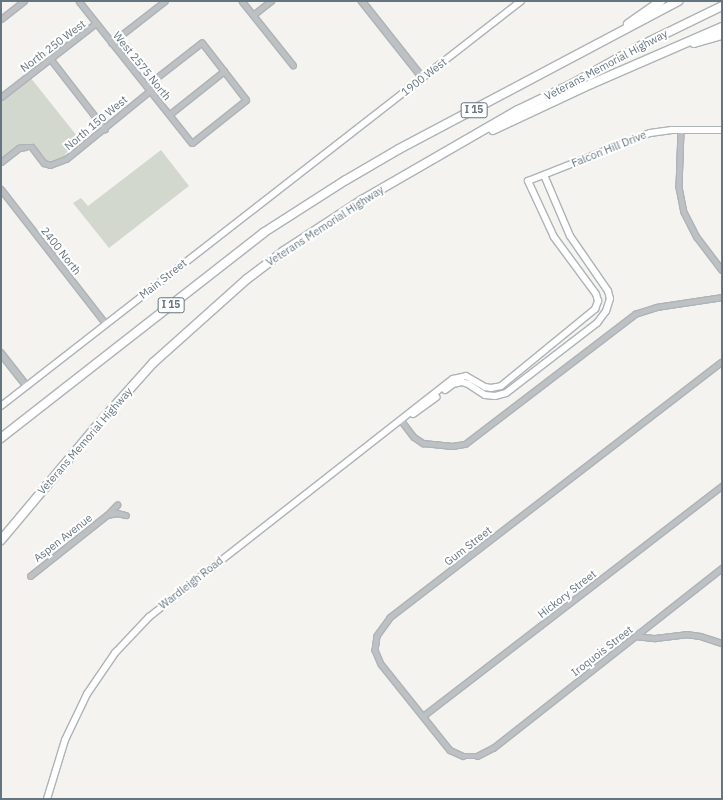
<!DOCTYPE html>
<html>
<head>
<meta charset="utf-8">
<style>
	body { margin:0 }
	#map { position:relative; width:723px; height:800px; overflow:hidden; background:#f4f3ef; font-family:"IBM Plex Sans",sans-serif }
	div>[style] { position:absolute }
	.green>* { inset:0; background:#d3d8cf }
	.roads { filter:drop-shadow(1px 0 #adb3b7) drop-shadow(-1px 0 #adb3b7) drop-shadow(0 1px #adb3b7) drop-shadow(0 -1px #adb3b7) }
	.minor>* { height:4.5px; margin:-2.25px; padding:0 2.25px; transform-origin:2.25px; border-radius:2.25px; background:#bdc1c4 }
	.tertiary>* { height:5.5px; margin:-2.75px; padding:0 2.75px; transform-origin:2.75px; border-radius:2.75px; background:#bdc1c4 }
	.secondary>* { height:6px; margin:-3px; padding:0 3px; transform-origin:3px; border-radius:3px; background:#fff }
	.motorway>* { height:8px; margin:-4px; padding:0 4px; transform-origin:4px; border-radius:4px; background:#fff }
	span { translate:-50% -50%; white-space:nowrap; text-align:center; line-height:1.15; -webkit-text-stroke:4px #fff; paint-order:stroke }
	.shield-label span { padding:1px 3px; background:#fff; border:1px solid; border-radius:3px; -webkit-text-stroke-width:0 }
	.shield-label { font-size:10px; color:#64757f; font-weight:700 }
	.street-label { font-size:11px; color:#64757f }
	.frame { position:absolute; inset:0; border:2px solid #64757f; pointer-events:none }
</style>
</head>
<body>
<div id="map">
	<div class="green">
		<div style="clip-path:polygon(30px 77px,81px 141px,65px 154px,66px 156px,59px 161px,51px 163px,45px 161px,26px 145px,19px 146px,1px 159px,1px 100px)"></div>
		<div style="clip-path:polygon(161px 150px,189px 186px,109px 248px,73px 203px,81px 198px,88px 206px)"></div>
	</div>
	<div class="roads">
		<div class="minor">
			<div style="left:79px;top:1px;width:181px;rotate:51.5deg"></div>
			<div style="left:192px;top:143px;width:69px;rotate:-38.5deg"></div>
			<div style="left:246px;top:100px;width:72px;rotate:-127.7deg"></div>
			<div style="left:202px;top:43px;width:68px;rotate:142.1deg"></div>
			<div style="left:242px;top:1px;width:82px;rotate:51.4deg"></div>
			<div style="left:253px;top:15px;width:23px;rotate:-38deg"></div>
			<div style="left:1px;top:19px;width:29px;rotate:-38deg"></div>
			<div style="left:111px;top:43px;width:68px;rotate:-37.9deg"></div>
			<div style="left:50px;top:58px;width:90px;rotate:52.2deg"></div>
			<div style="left:1px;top:97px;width:120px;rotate:-37.9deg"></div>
			<div style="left:170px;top:114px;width:69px;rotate:-38.5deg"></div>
			<div style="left:681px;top:130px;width:57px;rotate:92deg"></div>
			<div style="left:679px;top:187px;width:25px;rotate:79deg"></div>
			<div style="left:684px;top:212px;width:28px;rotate:63deg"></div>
			<div style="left:697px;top:237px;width:41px;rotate:52.9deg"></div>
			<div style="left:1px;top:162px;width:23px;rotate:-38deg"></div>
			<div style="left:19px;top:148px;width:6px;rotate:-9deg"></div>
			<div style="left:25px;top:147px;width:7px"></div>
			<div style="left:32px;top:147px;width:20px;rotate:53deg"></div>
			<div style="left:44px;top:163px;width:6px;rotate:18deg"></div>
			<div style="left:50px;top:165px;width:17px;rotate:-21deg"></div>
			<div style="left:66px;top:159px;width:109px;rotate:-39.1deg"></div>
			<div style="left:1px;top:189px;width:171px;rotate:52.1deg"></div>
			<div style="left:722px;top:362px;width:419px;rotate:142.4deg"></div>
			<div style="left:390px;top:618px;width:22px;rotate:126deg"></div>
			<div style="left:377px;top:636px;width:14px;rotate:98deg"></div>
			<div style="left:375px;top:650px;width:15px;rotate:67deg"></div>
			<div style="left:381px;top:664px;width:110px;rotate:51.3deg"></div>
			<div style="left:450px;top:750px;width:14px;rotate:25deg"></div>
			<div style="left:463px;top:756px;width:14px"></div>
			<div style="left:477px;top:756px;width:18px;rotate:-27deg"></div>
			<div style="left:493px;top:748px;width:291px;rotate:-38.2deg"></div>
			<div style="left:401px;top:420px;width:21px;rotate:53deg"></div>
			<div style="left:414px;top:437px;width:11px;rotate:34deg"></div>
			<div style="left:423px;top:443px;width:29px;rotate:6deg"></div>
			<div style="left:452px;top:446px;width:13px;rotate:-9deg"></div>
			<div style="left:465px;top:444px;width:214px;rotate:-37.4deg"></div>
			<div style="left:635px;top:314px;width:22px;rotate:-18deg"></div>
			<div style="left:656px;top:307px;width:67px;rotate:-8.6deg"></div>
			<div style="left:108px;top:514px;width:13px;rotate:-45deg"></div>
			<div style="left:30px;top:576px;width:98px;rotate:-38.4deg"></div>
			<div style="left:107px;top:515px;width:10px;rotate:-11deg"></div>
			<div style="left:117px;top:513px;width:9px;rotate:13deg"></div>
			<div style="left:635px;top:636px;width:20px;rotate:6deg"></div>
			<div style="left:655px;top:638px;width:31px;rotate:-7deg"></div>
			<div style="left:686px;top:634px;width:14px;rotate:8deg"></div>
			<div style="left:700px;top:636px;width:23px;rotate:18deg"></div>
			<div style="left:423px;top:716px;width:377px;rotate:-37.6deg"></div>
		</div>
		<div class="tertiary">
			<div style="left:362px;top:1px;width:98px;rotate:51.6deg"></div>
			<div style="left:1px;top:353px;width:42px;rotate:51.8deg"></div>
		</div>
		<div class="secondary">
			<div style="left:445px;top:390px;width:10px;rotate:-37deg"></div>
			<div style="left:453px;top:384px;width:9px;rotate:-13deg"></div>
			<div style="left:462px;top:382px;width:6px;rotate:18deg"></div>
			<div style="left:468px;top:384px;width:20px;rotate:33deg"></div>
			<div style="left:485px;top:395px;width:10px;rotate:6deg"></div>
			<div style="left:495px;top:396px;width:11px;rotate:-15deg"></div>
			<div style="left:506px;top:393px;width:115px;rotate:-37.6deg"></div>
			<div style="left:597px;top:323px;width:15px;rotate:-53deg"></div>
			<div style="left:606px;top:311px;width:13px;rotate:-72deg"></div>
			<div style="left:610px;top:299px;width:8px;rotate:-104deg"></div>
			<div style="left:608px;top:291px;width:67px;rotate:-124.6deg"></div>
			<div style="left:570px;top:236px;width:66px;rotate:-113.1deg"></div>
			<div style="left:1px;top:406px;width:659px;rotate:-37.91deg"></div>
			<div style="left:413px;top:414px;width:29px;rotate:-36deg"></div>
			<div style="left:47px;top:799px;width:62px;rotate:-73deg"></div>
			<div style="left:65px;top:740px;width:51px;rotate:-64.4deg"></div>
			<div style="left:87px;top:694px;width:50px;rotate:-55.7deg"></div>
			<div style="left:115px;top:653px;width:50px;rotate:-46.6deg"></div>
			<div style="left:149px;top:617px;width:386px;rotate:-38.1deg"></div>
			<div style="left:453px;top:379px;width:13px;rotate:-13deg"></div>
			<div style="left:466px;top:376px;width:22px;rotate:30deg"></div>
			<div style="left:485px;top:387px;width:6px;rotate:9deg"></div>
			<div style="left:491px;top:388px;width:10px;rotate:-11deg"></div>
			<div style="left:501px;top:386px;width:122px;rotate:-39.3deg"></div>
			<div style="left:595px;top:309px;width:9px;rotate:-69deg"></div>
			<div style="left:598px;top:301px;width:7px;rotate:-106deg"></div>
			<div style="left:596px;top:294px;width:71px;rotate:-126.4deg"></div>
			<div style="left:554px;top:237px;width:62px;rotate:-114.9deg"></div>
			<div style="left:528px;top:181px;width:131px;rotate:-21.5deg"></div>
			<div style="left:650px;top:133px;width:22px;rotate:-8deg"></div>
			<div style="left:672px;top:130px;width:50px"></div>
		</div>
		<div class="motorway">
			<div style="left:628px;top:24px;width:40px;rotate:-34.9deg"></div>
			<div style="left:694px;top:43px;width:29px;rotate:-16deg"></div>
			<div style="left:493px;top:130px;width:108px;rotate:-25.1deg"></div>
			<div style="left:591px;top:84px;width:143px;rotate:-23.5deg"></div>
			<div style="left:1px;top:438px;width:333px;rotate:-38deg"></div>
			<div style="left:263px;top:233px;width:98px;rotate:-32.6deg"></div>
			<div style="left:346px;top:180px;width:61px;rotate:-30.3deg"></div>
			<div style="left:399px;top:149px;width:316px;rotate:-27.9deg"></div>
			<div style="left:1px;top:540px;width:145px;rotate:-50deg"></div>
			<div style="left:94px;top:429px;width:89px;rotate:-48.2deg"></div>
			<div style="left:153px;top:363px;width:126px;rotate:-41.8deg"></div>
			<div style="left:247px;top:279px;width:46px;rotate:-37.1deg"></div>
			<div style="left:284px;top:251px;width:93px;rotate:-33.2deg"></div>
			<div style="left:362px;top:200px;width:180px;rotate:-30deg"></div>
			<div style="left:518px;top:110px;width:62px;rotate:-25.7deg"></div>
			<div style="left:574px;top:83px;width:73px;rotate:-29.4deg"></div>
			<div style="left:638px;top:47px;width:93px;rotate:-26deg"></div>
		</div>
	</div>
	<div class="shield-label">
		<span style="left:474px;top:110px">I 15</span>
		<span style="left:171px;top:305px">I 15</span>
	</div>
	<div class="street-label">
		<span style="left:53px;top:46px;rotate:-37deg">North 250 West</span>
		<span style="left:606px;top:65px;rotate:-28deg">Veterans Memorial Highway</span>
		<span style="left:142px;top:66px;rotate:51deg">West 2575 North</span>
		<span style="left:424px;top:77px;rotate:-38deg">1900 West</span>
		<span style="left:96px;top:123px;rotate:-40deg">North 150 West</span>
		<span style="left:609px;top:149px;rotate:-22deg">Falcon Hill Drive</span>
		<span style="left:325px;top:226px;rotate:-33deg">Veterans Memorial Highway</span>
		<span style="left:61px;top:251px;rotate:52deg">2400 North</span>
		<span style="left:163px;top:279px;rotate:-38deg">Main Street</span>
		<span style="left:85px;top:441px;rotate:-49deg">Veterans Memorial Highway</span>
		<span style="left:63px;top:538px;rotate:-38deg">Aspen Avenue</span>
		<span style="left:468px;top:546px;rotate:-38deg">Gum Street</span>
		<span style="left:191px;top:583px;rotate:-38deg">Wardleigh Road</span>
		<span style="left:567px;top:594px;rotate:-38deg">Hickory Street</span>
		<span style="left:602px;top:651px;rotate:-38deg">Iroquois Street</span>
	</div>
	<div class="frame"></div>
</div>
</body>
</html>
